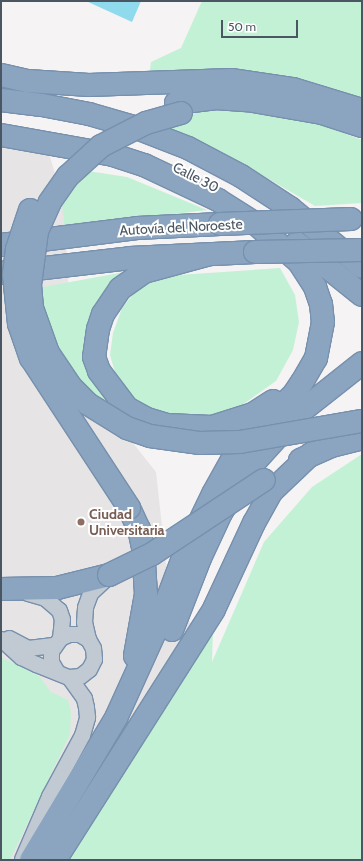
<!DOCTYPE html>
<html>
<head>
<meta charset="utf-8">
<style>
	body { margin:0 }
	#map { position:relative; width:363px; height:861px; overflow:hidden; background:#f5f3f3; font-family:Cabin,sans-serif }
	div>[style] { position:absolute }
	.education>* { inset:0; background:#e6e4e5 }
	.green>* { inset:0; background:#c3f1d5 }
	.water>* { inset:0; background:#90daee }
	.roads { filter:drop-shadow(1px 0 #7690ad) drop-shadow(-1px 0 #7690ad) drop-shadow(0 1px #7690ad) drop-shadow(0 -1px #7690ad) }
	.minor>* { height:15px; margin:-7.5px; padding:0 7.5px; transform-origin:7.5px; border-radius:7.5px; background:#c1cad2 }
	.highway>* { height:22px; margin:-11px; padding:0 11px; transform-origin:11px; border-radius:11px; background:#8ba5c1 }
	.bridges { filter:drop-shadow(1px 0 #7690ad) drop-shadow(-1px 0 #7690ad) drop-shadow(0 1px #7690ad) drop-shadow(0 -1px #7690ad) }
	.highway-bridge>* { height:22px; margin:-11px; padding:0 11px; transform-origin:11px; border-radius:11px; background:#8ba5c1 }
	.dots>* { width:11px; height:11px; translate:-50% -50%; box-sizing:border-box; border:2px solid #fff; border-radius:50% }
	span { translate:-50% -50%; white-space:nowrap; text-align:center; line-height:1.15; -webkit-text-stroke:4px #fff; paint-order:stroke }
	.street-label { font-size:14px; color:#4a5661 }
	.education-label { font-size:14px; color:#785e54; font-weight:700 }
	.left { translate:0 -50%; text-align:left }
	.frame { position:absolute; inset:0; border:2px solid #4a5661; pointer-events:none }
	.scale { position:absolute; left:221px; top:20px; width:77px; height:18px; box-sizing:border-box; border:2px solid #4a5661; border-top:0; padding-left:5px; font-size:12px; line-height:14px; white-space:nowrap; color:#4a5661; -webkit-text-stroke:3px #fff; paint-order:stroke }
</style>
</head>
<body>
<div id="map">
	<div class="education">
		<div style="clip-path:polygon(1px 143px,48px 150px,64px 204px,72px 354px,101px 403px,156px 472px,167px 572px,211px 669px,168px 860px,1px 860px)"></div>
	</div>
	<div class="green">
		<div style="clip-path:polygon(202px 1px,360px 1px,362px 3px,362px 103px,149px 78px,151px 62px,181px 48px)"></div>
		<div style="clip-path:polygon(205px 110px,294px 114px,362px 140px,362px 203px,315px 206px,243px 164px,157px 125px)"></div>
		<div style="clip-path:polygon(81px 170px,127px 177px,207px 210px,65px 228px,60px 191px)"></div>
		<div style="clip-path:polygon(280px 268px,295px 295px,299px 322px,293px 350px,276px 381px,235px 410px,200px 419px,167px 415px,141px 404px,117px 379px,110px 355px,113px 333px,122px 308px,140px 286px,164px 276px)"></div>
		<div style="clip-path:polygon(141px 269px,90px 340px,139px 419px,101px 403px,62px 368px,43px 325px,43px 287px)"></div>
		<div style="clip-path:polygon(362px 454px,362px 860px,68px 860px,213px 628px,212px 662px,264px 542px,312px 487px)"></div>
		<div style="clip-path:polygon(1px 657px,39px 676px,51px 692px,68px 700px,71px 712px,70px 734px,10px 860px,1px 860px)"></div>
	</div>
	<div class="water">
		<div style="clip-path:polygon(86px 1px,141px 1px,132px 22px)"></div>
	</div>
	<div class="roads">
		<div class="minor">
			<div style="left:28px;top:593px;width:18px;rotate:16deg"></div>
			<div style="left:45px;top:598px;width:18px;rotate:41deg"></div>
			<div style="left:59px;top:610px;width:9px;rotate:72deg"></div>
			<div style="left:62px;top:619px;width:19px;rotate:96deg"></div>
			<div style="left:9px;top:638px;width:21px;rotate:28deg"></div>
			<div style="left:28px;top:648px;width:25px;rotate:-7deg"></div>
			<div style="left:1px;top:639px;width:27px;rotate:42deg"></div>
			<div style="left:21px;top:657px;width:17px;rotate:25deg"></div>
			<div style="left:36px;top:664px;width:35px;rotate:22deg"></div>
			<div style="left:69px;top:677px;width:11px;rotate:-5deg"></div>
			<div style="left:80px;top:676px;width:11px;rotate:-38deg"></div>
			<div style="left:89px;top:669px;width:11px;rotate:-63deg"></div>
			<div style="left:94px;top:659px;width:11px;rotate:-95deg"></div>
			<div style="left:93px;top:648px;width:10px;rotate:-119deg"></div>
			<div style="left:88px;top:639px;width:17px;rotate:-103deg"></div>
			<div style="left:84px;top:622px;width:15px;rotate:-86deg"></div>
			<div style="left:85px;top:607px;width:15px;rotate:-70deg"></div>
			<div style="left:90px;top:593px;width:23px;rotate:-43deg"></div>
			<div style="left:57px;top:672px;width:12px;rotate:-121deg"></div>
			<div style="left:51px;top:662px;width:11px;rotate:-90deg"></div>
			<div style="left:51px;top:651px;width:16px;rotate:-55deg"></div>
			<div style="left:60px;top:638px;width:10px;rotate:-24deg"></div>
			<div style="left:69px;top:634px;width:10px"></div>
			<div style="left:79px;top:634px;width:10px;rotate:29deg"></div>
			<div style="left:22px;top:859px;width:69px;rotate:-66.8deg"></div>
			<div style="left:49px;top:796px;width:69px;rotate:-61.6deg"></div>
			<div style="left:82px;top:735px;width:19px;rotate:-74deg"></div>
			<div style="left:87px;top:717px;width:10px;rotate:-96deg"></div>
			<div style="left:86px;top:707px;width:9px;rotate:-103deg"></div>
			<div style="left:84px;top:698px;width:26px;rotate:-126deg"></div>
		</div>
		<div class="highway">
			<div style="left:1px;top:75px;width:28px;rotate:13deg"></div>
			<div style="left:28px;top:81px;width:61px;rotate:3.8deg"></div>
			<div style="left:89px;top:85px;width:142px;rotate:-2deg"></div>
			<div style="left:231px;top:80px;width:63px;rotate:8.3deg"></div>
			<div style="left:293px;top:89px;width:72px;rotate:16.9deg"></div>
			<div style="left:1px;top:100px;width:41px;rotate:7deg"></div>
			<div style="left:42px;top:105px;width:48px;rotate:10.8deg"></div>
			<div style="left:89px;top:114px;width:47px;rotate:16.1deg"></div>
			<div style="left:134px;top:127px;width:58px;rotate:21.3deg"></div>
			<div style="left:188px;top:148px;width:60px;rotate:27.8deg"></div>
			<div style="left:241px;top:176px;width:59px;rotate:33.1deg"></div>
			<div style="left:290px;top:208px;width:93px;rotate:39.3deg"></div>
			<div style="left:176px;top:103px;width:39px;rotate:-7deg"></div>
			<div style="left:215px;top:98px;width:32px;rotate:4deg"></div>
			<div style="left:247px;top:100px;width:76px;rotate:9.8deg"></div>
			<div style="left:322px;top:113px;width:42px;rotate:18deg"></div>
			<div style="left:1px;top:135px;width:114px;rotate:10.1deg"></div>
			<div style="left:113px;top:155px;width:33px;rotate:18deg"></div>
			<div style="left:144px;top:165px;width:82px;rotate:25.3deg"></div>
			<div style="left:218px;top:200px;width:45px;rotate:32.3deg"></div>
			<div style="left:256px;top:224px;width:57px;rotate:41.5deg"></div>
			<div style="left:299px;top:262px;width:30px;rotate:57deg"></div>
			<div style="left:315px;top:287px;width:18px;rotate:71deg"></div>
			<div style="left:321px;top:304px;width:18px;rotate:84deg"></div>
			<div style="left:323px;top:322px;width:37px;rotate:101deg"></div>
			<div style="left:316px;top:358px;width:28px;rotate:120deg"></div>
			<div style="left:302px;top:382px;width:14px;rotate:124deg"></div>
			<div style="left:294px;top:394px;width:78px;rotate:135.5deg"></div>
			<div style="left:238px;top:449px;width:51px;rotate:119.1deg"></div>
			<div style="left:213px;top:494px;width:62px;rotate:115.7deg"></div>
			<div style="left:186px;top:550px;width:88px;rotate:110.7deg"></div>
			<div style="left:155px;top:632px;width:94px;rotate:114.4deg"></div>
			<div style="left:116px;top:718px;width:165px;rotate:120.9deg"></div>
			<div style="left:297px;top:243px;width:83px;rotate:38.7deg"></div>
			<div style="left:1px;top:245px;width:137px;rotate:-7.1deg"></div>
			<div style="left:137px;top:228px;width:83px;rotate:-2.8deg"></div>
			<div style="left:207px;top:255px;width:65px;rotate:164.9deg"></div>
			<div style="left:144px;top:272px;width:29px;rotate:145deg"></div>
			<div style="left:120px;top:289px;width:30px;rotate:124deg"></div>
			<div style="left:103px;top:314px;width:16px;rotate:108deg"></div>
			<div style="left:98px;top:329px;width:28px;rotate:98deg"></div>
			<div style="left:94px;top:357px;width:15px;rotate:70deg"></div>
			<div style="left:99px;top:371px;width:46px;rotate:52.9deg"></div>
			<div style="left:127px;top:408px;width:23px;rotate:29deg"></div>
			<div style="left:147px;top:419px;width:21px;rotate:17deg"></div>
			<div style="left:167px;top:425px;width:45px;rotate:2.5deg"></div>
			<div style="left:212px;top:427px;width:43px;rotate:-17.6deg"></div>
			<div style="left:253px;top:414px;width:24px;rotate:-33deg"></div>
			<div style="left:1px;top:273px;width:130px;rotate:-6.6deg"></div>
			<div style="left:130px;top:258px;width:125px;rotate:-2.7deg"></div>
			<div style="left:300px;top:460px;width:34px;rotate:-24deg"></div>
			<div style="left:331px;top:446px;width:32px;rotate:-14deg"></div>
			<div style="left:129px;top:508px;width:23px;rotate:65deg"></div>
			<div style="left:139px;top:529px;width:19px;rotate:78deg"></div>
			<div style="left:143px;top:548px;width:46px;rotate:86.3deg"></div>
			<div style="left:146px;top:594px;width:63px;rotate:100.1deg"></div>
			<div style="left:1px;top:589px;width:56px;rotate:-1deg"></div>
			<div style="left:57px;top:588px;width:54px;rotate:-14deg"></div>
			<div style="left:172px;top:630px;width:77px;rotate:-68.7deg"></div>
			<div style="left:200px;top:558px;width:50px;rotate:-65deg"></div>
			<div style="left:221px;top:513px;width:54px;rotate:-57.8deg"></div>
			<div style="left:250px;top:467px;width:73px;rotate:-47.8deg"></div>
			<div style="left:299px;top:413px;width:80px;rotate:-38.4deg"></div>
			<div style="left:55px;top:860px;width:297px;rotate:-57.6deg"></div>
			<div style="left:214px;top:609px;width:95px;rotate:-65.1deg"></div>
			<div style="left:254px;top:523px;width:37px;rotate:-61deg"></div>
			<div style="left:272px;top:491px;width:55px;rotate:-43.5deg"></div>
		</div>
	</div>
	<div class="bridges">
		<div class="highway-bridge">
			<div style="left:181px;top:113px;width:36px;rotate:164deg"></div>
			<div style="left:146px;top:123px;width:51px;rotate:152.9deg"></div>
			<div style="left:101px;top:146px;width:45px;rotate:137.7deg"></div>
			<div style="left:68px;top:176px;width:32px;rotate:125deg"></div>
			<div style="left:50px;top:202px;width:32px;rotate:114deg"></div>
			<div style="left:37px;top:231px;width:54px;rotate:97.4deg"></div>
			<div style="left:30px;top:285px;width:23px;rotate:85deg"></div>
			<div style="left:32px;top:308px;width:48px;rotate:70.4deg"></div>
			<div style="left:48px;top:353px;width:40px;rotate:56deg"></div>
			<div style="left:70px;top:386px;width:25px;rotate:45deg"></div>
			<div style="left:88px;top:404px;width:46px;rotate:31.6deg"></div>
			<div style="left:127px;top:428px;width:24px;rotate:19deg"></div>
			<div style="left:150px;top:436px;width:49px;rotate:8.1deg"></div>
			<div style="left:199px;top:443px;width:41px;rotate:-1.4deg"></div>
			<div style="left:240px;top:442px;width:124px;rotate:-9.8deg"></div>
			<div style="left:30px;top:210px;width:41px;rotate:108.4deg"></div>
			<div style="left:17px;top:249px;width:26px;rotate:97deg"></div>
			<div style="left:14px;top:275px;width:49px;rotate:84.2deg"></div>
			<div style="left:19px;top:324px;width:36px;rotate:71deg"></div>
			<div style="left:31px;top:358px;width:179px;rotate:56.8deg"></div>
			<div style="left:220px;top:224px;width:131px;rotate:-2.2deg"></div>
			<div style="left:255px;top:252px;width:107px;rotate:-1.1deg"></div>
			<div style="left:109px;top:575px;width:48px;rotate:-26deg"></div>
			<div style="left:152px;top:554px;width:134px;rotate:-33.5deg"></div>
		</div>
	</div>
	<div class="dots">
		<div style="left:81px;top:522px;background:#8d6e63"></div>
	</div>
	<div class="street-label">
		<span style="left:196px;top:177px;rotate:27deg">Calle 30</span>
		<span style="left:181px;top:227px;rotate:-3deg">Autovía del Noroeste</span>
	</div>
	<div class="education-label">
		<span class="left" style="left:89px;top:522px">Ciudad<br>Universitaria</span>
	</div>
	<div class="frame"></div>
	<div class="scale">50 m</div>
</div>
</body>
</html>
